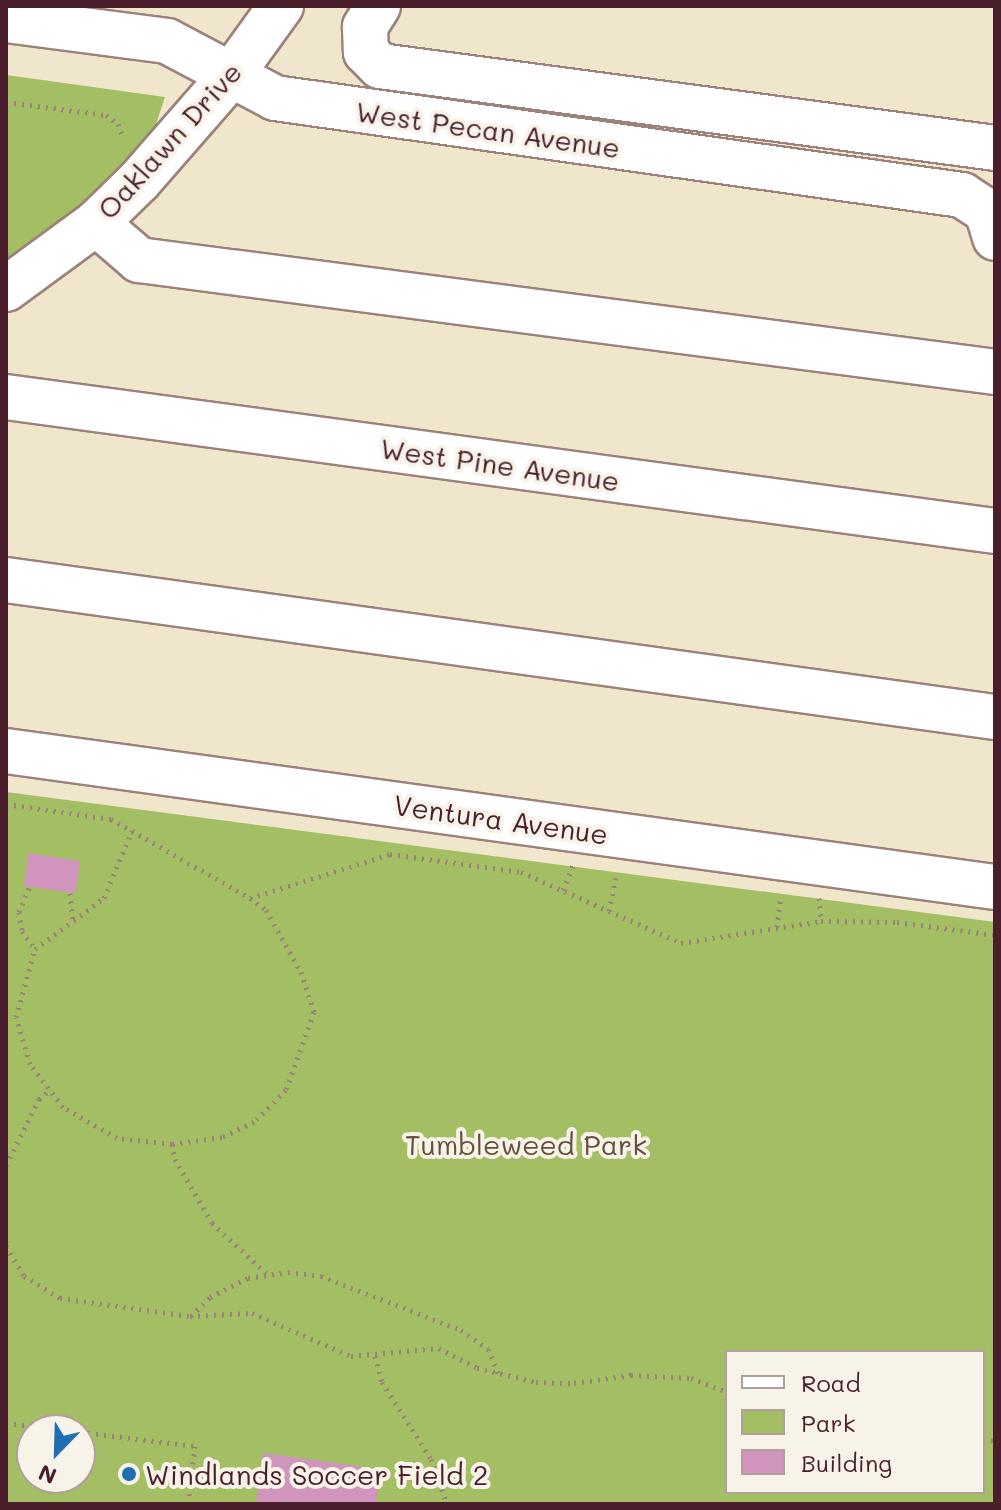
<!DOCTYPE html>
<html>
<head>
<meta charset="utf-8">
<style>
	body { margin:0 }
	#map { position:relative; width:1001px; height:1510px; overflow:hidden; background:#efe6cb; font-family:Mali,sans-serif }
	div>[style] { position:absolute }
	.green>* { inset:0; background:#a4be64 }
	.building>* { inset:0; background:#d094bd }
	.path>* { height:5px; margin-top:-2.5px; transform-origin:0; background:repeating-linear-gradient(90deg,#9c827b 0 2px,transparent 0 8px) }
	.roads { filter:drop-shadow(2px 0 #9c827b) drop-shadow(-2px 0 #9c827b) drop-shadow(0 2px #9c827b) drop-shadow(0 -2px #9c827b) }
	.minor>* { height:44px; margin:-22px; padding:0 22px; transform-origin:22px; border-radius:22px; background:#fff }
	.dots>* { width:22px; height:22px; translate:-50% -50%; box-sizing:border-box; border:4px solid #f7f3e8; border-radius:50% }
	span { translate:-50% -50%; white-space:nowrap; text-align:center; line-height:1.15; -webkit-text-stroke:8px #f7f3e8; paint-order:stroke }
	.street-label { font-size:28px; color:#4a1f2b }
	.park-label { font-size:28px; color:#654f3c }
	.poi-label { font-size:28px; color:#4a1f2b }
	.left { translate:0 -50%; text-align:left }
	.frame { position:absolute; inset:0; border:8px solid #4a1f2b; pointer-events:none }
	.legend { position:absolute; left:725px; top:1350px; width:260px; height:144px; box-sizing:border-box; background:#f7f3e8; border:2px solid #b29e9c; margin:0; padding:10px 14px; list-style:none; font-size:24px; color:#4a1f2b }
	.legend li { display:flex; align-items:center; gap:16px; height:40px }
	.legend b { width:40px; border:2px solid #b29e9c }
	.north { position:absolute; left:16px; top:1414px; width:80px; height:80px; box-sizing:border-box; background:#f7f3e8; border:2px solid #b29e9c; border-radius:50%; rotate:203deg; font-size:22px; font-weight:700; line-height:32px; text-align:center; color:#4a1f2b }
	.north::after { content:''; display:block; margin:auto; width:28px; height:36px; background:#1f6fb2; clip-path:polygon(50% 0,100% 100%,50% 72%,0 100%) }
</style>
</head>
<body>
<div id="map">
	<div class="green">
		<div style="clip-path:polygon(6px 75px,165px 97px,138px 179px,6px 273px)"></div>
		<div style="clip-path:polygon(evenodd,6px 792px,995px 922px,995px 1504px,6px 1504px,6px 792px,727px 1352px,983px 1352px,983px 1492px,727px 1492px,727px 1352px,6px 792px,32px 1430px,80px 1430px,80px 1478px,32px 1478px,32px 1430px)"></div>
	</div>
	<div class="building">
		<div style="clip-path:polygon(28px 853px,80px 861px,76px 893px,24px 886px)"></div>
		<div style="clip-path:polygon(263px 1453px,380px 1469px,376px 1504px,256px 1504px)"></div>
	</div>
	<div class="path">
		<div style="left:6px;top:102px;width:101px;rotate:7.4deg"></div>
		<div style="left:106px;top:115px;width:15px;rotate:37deg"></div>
		<div style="left:118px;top:124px;width:16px;rotate:68deg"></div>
		<div style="left:6px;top:804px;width:106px;rotate:8.1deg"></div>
		<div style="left:111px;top:819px;width:24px;rotate:30deg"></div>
		<div style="left:132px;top:831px;width:136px;rotate:29.6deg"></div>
		<div style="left:250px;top:898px;width:20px;rotate:37deg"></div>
		<div style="left:266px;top:910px;width:71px;rotate:60.6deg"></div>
		<div style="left:301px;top:972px;width:42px;rotate:72deg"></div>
		<div style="left:314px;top:1012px;width:83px;rotate:109.7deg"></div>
		<div style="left:286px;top:1090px;width:45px;rotate:135deg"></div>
		<div style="left:254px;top:1122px;width:35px;rotate:155deg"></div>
		<div style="left:222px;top:1137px;width:50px;rotate:172deg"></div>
		<div style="left:172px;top:1144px;width:55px;rotate:-173.8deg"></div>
		<div style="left:117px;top:1138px;width:62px;rotate:-150.1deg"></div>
		<div style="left:63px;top:1107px;width:54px;rotate:-127.5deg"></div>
		<div style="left:30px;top:1064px;width:49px;rotate:-106.6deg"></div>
		<div style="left:16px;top:1017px;width:71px;rotate:-74.4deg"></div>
		<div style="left:35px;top:949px;width:86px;rotate:-36.5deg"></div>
		<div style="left:104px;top:898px;width:73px;rotate:-67.3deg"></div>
		<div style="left:29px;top:888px;width:26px;rotate:113deg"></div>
		<div style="left:19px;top:912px;width:19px;rotate:81deg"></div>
		<div style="left:22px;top:931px;width:22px;rotate:54deg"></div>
		<div style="left:563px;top:890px;width:27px;rotate:-68deg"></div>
		<div style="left:70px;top:893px;width:31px;rotate:84deg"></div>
		<div style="left:250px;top:898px;width:147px;rotate:-17.4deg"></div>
		<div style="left:390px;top:854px;width:132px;rotate:7.8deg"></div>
		<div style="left:521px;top:872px;width:175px;rotate:23.9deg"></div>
		<div style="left:681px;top:943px;width:142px;rotate:-8.9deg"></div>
		<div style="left:821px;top:921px;width:76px;rotate:0.8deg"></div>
		<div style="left:897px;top:922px;width:99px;rotate:7.6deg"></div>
		<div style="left:819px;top:898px;width:23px;rotate:85deg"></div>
		<div style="left:609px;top:911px;width:39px;rotate:-78deg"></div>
		<div style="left:777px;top:927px;width:31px;rotate:-83deg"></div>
		<div style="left:172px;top:1144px;width:15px;rotate:79deg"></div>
		<div style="left:175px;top:1159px;width:74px;rotate:60deg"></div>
		<div style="left:212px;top:1223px;width:74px;rotate:42.8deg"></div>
		<div style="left:6px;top:1165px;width:74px;rotate:-63.4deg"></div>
		<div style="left:39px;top:1099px;width:14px;rotate:-39deg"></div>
		<div style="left:6px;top:1246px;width:35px;rotate:59deg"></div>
		<div style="left:24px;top:1276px;width:42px;rotate:31.4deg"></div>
		<div style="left:60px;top:1298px;width:131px;rotate:7.9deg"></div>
		<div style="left:190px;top:1316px;width:62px;rotate:-2.8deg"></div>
		<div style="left:252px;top:1313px;width:108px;rotate:23.5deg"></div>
		<div style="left:351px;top:1356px;width:88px;rotate:-5.2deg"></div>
		<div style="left:439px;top:1348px;width:43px;rotate:27.8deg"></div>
		<div style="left:477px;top:1368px;width:61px;rotate:13.3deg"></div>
		<div style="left:536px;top:1382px;width:38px;rotate:2deg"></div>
		<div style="left:574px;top:1383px;width:58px;rotate:-8deg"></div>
		<div style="left:631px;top:1375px;width:60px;rotate:2.9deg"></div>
		<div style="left:691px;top:1378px;width:39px;rotate:21deg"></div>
		<div style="left:191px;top:1316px;width:27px;rotate:-45deg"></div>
		<div style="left:210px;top:1297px;width:42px;rotate:-26.6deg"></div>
		<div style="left:248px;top:1278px;width:40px;rotate:-8.5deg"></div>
		<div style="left:288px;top:1272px;width:33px;rotate:7deg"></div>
		<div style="left:321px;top:1276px;width:150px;rotate:21.1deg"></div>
		<div style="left:461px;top:1330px;width:33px;rotate:35deg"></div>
		<div style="left:488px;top:1349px;width:28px;rotate:67deg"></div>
		<div style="left:375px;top:1356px;width:27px;rotate:75deg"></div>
		<div style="left:382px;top:1382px;width:91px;rotate:57.5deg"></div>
		<div style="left:431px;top:1459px;width:48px;rotate:70.4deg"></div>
		<div style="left:6px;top:1423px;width:59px;rotate:6.8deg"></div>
		<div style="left:80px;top:1432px;width:116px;rotate:6.9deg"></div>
		<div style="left:195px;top:1446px;width:58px;rotate:96.9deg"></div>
		<div style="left:983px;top:1439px;width:12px;rotate:9deg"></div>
	</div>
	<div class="roads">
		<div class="minor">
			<div style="left:378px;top:6px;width:25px;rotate:122deg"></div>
			<div style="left:365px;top:27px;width:25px;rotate:88deg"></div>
			<div style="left:366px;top:52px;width:20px;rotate:45deg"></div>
			<div style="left:380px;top:66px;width:620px;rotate:7.59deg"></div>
			<div style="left:6px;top:20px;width:162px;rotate:7.4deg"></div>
			<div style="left:167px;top:41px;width:122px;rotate:27.8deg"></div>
			<div style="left:275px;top:98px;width:694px;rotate:8.04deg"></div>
			<div style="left:962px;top:195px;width:30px;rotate:33deg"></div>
			<div style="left:987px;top:211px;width:28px;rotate:73deg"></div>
			<div style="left:96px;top:223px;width:57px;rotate:40.7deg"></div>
			<div style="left:139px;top:260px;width:863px;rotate:7.45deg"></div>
			<div style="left:6px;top:289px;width:112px;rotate:-36.3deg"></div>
			<div style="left:96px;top:223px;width:60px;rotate:-44.3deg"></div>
			<div style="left:139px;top:181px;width:137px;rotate:-48.9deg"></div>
			<div style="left:229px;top:78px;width:89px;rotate:-54.2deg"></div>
			<div style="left:6px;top:397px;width:998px;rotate:7.72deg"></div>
			<div style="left:6px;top:580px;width:998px;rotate:7.89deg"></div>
			<div style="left:6px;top:751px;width:998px;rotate:7.83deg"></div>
		</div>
	</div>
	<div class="dots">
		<div style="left:129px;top:1474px;background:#1f6fb2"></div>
	</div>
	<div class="street-label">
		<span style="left:488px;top:129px;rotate:8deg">West Pecan Avenue</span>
		<span style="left:169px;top:140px;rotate:-48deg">Oaklawn Drive</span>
		<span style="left:500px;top:464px;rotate:8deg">West Pine Avenue</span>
		<span style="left:501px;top:819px;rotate:8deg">Ventura Avenue</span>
	</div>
	<div class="park-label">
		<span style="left:526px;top:1144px">Tumbleweed Park</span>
	</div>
	<div class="poi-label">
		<span class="left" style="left:145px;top:1474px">Windlands Soccer Field 2</span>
	</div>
	<div class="frame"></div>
	<ul class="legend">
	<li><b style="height:10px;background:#fff"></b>Road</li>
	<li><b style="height:22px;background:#a4be64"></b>Park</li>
	<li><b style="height:22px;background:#d094bd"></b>Building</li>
	</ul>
	<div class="north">N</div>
</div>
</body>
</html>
